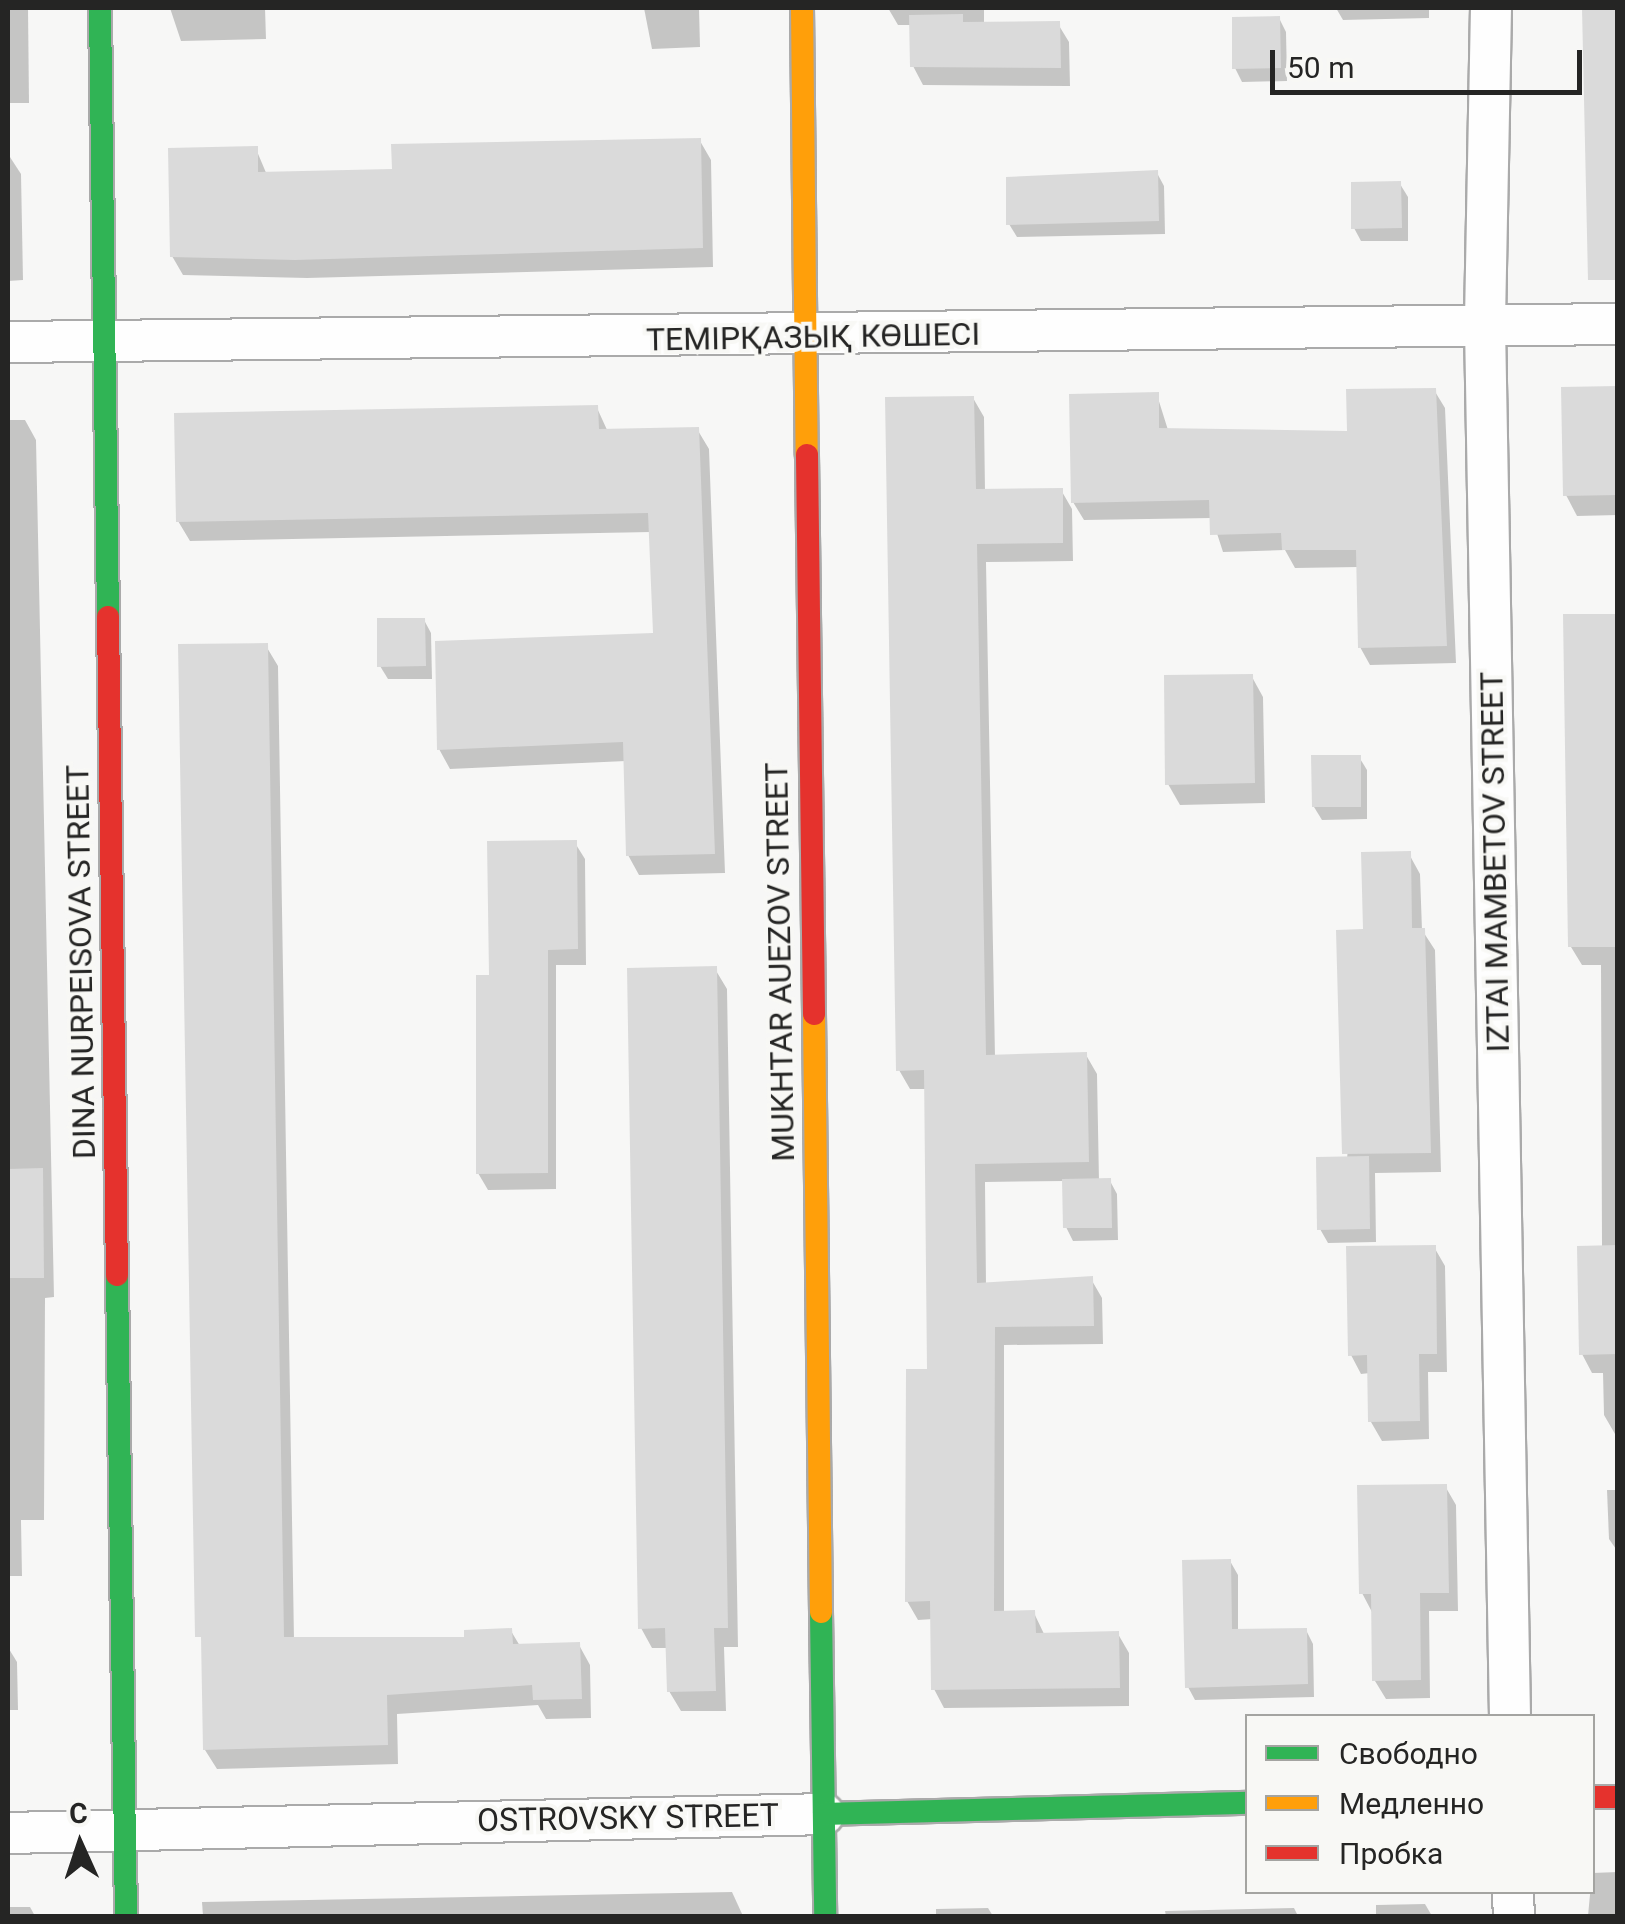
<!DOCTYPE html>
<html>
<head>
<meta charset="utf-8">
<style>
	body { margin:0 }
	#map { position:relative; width:1625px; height:1924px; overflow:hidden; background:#f7f7f6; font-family:Roboto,sans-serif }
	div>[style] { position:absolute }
	.shadow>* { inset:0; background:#0003 }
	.building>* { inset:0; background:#dadada }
	.roads { filter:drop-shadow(2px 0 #aaa) drop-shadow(-2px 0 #aaa) drop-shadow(0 2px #aaa) drop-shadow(0 -2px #aaa) }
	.street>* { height:40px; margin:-20px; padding:0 20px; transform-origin:20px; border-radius:20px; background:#fefefe }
	.fast>* { height:22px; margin:-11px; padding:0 11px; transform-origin:11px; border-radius:11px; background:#30b455 }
	.slow>* { height:22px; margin:-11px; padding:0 11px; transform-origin:11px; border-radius:11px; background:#ff9f0a }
	.jam>* { height:22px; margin:-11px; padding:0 11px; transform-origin:11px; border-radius:11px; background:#e5322d }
	span { translate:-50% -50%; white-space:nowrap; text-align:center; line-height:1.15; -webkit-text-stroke:8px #f8f8f5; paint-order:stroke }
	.street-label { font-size:32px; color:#252524 }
	.frame { position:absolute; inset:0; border:10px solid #252524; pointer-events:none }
	.legend { position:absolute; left:1245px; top:1714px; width:350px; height:180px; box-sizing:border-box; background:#f8f8f5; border:2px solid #a4a4a1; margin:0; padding:12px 18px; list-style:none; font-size:30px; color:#252524 }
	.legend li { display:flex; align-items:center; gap:20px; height:50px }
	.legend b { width:50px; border:2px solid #a4a4a1 }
	.north { position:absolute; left:30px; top:1794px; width:100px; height:100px; -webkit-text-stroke:8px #f8f8f5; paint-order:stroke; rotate:357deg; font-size:28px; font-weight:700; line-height:40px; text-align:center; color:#252524 }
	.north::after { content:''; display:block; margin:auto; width:35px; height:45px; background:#252524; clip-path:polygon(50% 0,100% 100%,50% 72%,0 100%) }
	.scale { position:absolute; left:1270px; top:50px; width:312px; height:45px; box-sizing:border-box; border:5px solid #252524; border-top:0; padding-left:12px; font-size:30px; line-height:35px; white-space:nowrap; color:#252524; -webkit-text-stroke:8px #f8f8f5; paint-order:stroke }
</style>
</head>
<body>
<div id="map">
	<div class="shadow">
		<div style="clip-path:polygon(8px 8px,28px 8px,29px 103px,8px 103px)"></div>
		<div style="clip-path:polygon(170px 8px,265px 8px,266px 39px,181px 41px)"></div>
		<div style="clip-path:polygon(644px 8px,699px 8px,700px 47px,652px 49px)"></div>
		<div style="clip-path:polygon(888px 8px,984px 8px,984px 24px,1058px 24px,1069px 42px,1070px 86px,923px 85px,913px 66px,912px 25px,898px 25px)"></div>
		<div style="clip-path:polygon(1336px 8px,1429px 8px,1429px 18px,1343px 20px)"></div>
		<div style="clip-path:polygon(1279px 18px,1286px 32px,1287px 81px,1242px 82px,1235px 68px)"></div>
		<div style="clip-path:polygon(700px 141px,711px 160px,713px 267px,307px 278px,183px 275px,172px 256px,256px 149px,267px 175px,394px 172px)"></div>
		<div style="clip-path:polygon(8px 154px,21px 174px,23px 280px,8px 281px)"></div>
		<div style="clip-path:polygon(1157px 173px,1164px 186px,1165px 234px,1017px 237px,1009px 224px)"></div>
		<div style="clip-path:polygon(1400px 184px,1408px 197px,1408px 241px,1361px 241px,1354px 228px)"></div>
		<div style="clip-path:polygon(1618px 389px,1618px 515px,1577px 516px,1566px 495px)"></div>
		<div style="clip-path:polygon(1434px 390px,1445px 408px,1456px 663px,1370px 665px,1360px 647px,1359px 567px,1295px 568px,1285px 550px,1223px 552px,1212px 518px,1084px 520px,1073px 502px,1157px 395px,1168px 430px,1350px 434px)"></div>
		<div style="clip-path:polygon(973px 398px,984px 417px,985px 491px,1061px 490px,1072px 509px,1073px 561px,986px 562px,995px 1057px,1086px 1055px,1097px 1074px,1099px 1181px,1110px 1181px,1117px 1194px,1118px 1240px,1073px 1241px,1066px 1227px,1065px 1181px,985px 1182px,986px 1285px,1091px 1279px,1102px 1298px,1103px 1344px,1004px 1345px,1004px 1613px,1034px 1613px,1045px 1636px,1118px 1634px,1129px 1653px,1129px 1706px,944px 1708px,934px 1689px,933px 1619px,918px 1620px,907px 1601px,908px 1371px,929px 1371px,927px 1089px,910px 1089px,899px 1070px)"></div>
		<div style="clip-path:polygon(597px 408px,608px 432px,697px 429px,709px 449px,725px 873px,639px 875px,628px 855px,626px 761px,450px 769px,439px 749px,655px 635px,651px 532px,190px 541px,178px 521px)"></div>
		<div style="clip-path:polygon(8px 420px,25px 420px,36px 440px,54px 1297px,45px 1298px,44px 1520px,21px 1520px,22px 1576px,8px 1576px)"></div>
		<div style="clip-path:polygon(1618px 616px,1618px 1434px,1615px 1434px,1604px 1415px,1603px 1373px,1592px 1373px,1582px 1354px,1602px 1248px,1601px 965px,1582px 965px,1571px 947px)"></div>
		<div style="clip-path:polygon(424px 620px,431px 633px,432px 679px,388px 679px,380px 666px)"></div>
		<div style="clip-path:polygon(266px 646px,278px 666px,294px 1640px,466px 1639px,511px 1631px,520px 1646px,579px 1645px,590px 1665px,591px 1718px,546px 1719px,538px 1705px,397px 1714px,398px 1764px,217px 1769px,205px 1750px)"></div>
		<div style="clip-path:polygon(1252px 677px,1263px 697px,1265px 803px,1180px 805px,1168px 784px)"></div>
		<div style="clip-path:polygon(1359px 757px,1367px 770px,1367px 819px,1322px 820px,1314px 807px)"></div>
		<div style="clip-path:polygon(575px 843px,585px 859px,586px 965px,556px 965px,556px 1189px,488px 1190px,478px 1173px,492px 978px)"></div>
		<div style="clip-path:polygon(1409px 854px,1420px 874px,1422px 930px,1435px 950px,1441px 1172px,1375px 1173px,1376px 1242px,1328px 1243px,1320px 1229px,1347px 1159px,1366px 932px)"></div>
		<div style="clip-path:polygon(715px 969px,727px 989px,738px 1647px,724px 1647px,726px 1711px,681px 1711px,669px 1691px,668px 1648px,652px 1648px,641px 1628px)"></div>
		<div style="clip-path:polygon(1434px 1247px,1445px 1266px,1447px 1372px,1428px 1372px,1429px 1439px,1382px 1441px,1371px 1422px,1370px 1373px,1361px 1374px,1351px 1355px)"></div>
		<div style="clip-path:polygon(1445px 1486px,1456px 1505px,1458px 1611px,1429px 1611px,1430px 1698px,1386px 1699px,1375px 1681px,1372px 1612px,1362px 1593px)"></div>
		<div style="clip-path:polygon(1607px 1490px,1618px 1490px,1618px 1552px,1609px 1539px)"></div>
		<div style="clip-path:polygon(1230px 1561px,1238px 1575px,1238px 1631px,1306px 1630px,1313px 1644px,1314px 1697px,1195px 1700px,1188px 1687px)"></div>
		<div style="clip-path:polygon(9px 1649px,17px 1662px,18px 1710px,8px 1710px)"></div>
		<div style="clip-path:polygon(1618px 1872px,1618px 1916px,1588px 1916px,1592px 1873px)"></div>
		<div style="clip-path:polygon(732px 1892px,743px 1916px,203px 1916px,202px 1902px)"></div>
		<div style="clip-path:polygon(1425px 1904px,1432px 1916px,1376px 1916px,1376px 1905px)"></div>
		<div style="clip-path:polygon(8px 1907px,30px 1907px,35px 1916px,8px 1916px)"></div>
		<div style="clip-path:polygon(988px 1908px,993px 1916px,936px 1916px,936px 1909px)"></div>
		<div style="clip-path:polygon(1294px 1908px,1298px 1916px,1166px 1916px,1165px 1911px)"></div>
	</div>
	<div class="building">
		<div style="clip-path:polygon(1582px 8px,1618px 8px,1618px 280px,1588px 280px)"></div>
		<div style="clip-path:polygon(963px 14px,963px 22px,1060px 21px,1061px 68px,910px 67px,909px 15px)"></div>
		<div style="clip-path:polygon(1280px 16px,1281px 68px,1232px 69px,1232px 17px)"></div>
		<div style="clip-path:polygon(701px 138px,703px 248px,295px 260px,170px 257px,168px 148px,258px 146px,258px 172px,392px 169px,391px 144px)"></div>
		<div style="clip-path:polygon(1158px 170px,1159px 221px,1006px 225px,1006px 177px)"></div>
		<div style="clip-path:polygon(1401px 181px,1402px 228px,1351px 229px,1351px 182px)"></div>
		<div style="clip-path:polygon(1618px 386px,1618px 495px,1563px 496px,1561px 387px)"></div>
		<div style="clip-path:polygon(1436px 388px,1447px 646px,1358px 648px,1356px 550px,1282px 550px,1281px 533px,1210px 535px,1209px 500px,1071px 503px,1069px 394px,1159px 392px,1159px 428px,1347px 431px,1346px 389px)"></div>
		<div style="clip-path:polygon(974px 396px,976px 489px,1063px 488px,1063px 543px,977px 544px,986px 1055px,1087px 1052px,1089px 1162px,975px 1164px,977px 1283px,1093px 1276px,1094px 1326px,995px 1327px,994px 1611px,1035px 1610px,1036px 1633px,1119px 1631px,1120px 1688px,931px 1690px,930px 1601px,905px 1602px,906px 1369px,927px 1369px,924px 1070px,896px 1071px,885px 397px)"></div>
		<div style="clip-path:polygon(598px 405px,599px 429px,699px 427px,715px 854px,626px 856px,623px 742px,437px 750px,435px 641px,653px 633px,648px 513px,176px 522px,174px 413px)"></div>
		<div style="clip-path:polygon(1563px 614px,1618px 614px,1618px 947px,1568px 947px)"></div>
		<div style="clip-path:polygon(377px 618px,425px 618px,426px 666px,377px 667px)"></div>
		<div style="clip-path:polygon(268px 643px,284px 1637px,464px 1637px,464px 1630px,512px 1628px,513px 1644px,580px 1642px,582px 1699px,533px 1700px,532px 1685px,387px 1695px,388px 1745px,203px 1750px,201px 1637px,195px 1637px,178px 644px)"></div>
		<div style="clip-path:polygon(1253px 674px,1255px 783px,1165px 785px,1164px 675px)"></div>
		<div style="clip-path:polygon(1311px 755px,1361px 755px,1361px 807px,1312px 807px)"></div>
		<div style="clip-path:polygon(577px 840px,578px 949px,548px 950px,548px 1173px,476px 1174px,476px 975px,489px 975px,487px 841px)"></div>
		<div style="clip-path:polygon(1411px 851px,1412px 928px,1425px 928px,1431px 1153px,1342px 1154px,1336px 930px,1363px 929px,1361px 852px)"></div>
		<div style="clip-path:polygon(717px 966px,728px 1628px,714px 1628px,716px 1691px,667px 1692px,665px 1628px,638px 1629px,627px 968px)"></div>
		<div style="clip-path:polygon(1369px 1156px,1370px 1229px,1317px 1230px,1316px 1157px)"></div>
		<div style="clip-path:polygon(43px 1168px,44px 1278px,8px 1278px,8px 1169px)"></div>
		<div style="clip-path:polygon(1111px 1178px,1112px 1228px,1063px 1228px,1062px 1179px)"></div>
		<div style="clip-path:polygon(1436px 1245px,1437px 1354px,1419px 1354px,1420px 1421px,1368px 1422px,1367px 1355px,1348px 1356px,1346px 1246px)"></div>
		<div style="clip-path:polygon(1618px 1245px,1618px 1354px,1579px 1355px,1577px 1246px)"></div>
		<div style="clip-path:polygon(1447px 1484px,1449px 1593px,1420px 1593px,1421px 1680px,1372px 1681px,1371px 1594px,1359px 1594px,1357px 1485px)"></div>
		<div style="clip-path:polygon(1231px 1559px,1232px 1629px,1307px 1628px,1308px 1684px,1185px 1688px,1182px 1560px)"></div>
	</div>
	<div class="roads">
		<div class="street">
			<div style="left:1491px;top:8px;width:318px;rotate:91.1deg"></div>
			<div style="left:1485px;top:326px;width:1390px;rotate:88.97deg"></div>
			<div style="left:8px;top:342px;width:1610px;rotate:-0.64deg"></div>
			<div style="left:8px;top:1833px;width:816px;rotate:-1.33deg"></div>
			<div style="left:1513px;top:1892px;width:24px;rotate:88deg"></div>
		</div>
		<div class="fast">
			<div style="left:100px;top:8px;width:609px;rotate:89.25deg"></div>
			<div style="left:117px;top:1275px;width:641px;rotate:89.2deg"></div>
			<div style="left:821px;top:1612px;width:304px;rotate:89.2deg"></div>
			<div style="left:824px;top:1814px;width:424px;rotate:-1.5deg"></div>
		</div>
		<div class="slow">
			<div style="left:802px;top:8px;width:447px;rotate:89.4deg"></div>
			<div style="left:814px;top:1014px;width:598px;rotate:89.33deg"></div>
		</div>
		<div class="jam">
			<div style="left:807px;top:455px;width:559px;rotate:89.28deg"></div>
			<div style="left:108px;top:617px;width:658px;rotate:89.22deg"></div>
			<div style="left:1592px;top:1797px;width:26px"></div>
		</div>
	</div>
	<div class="street-label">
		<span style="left:813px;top:337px;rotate:-1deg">ТЕМІРҚАЗЫҚ КӨШЕСІ</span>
		<span style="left:1495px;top:862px;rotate:-91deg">IZTAI MAMBETOV STREET</span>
		<span style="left:81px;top:962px;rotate:-91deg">DINA NURPEISOVA STREET</span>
		<span style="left:780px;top:962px;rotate:-91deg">MUKHTAR AUEZOV STREET</span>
		<span style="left:628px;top:1818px;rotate:-1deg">OSTROVSKY STREET</span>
	</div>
	<div class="frame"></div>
	<ul class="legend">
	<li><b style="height:12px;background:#30b455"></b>Свободно</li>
	<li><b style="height:12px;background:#ff9f0a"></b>Медленно</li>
	<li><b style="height:12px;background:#e5322d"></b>Пробка</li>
	</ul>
	<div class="north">С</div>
	<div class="scale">50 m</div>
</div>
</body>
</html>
